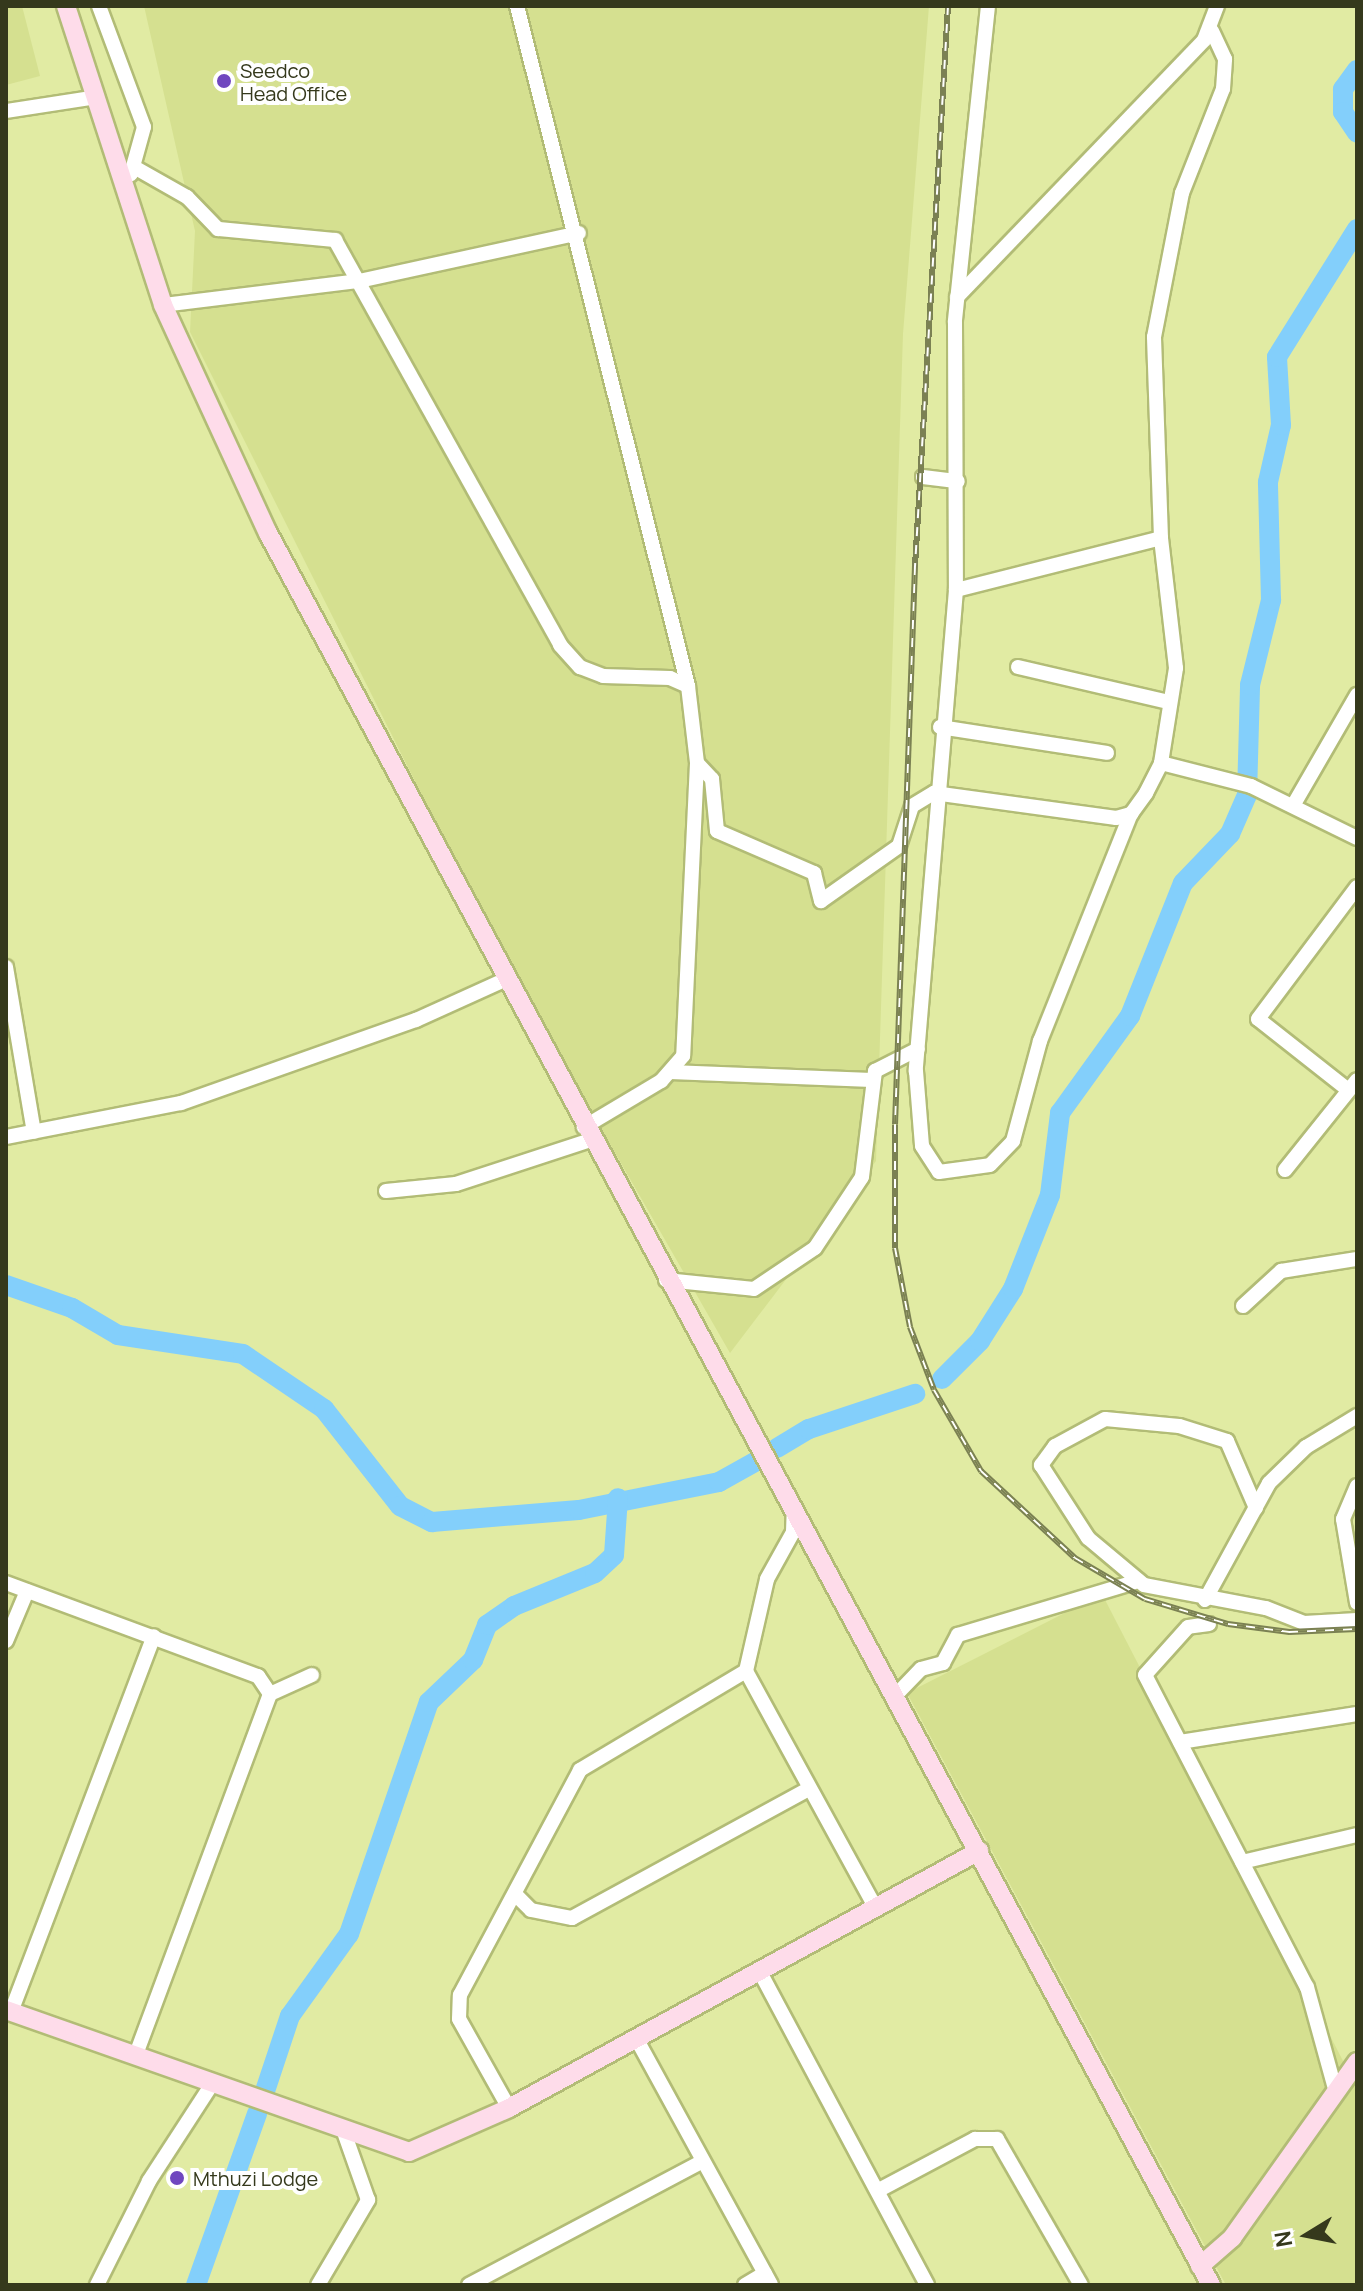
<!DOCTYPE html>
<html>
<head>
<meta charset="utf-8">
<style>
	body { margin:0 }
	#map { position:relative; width:1363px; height:2291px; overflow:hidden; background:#e1eba3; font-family:Manrope,sans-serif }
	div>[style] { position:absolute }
	.built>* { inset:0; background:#d5e090 }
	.river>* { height:20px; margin:-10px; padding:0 10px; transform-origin:10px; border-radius:10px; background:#83cffb }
	.roads { filter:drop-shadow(2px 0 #b2bc76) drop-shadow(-2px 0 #b2bc76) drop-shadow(0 2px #b2bc76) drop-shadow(0 -2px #b2bc76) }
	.street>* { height:14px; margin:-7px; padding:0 7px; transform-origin:7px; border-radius:7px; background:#fff }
	.secondary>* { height:18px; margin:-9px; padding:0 9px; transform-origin:9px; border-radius:9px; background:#fedcea }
	.rail>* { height:6px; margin-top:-3px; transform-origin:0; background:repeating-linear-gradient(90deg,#fff 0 9px,#7b8153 0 18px); box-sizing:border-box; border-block:2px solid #7b8153 }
	.dots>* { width:22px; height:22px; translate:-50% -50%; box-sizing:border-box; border:4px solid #fff; border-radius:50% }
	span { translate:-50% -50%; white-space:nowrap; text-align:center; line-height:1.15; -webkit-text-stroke:8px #fff; paint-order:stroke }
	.poi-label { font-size:20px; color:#35391c }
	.left { translate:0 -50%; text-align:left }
	.frame { position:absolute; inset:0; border:8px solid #35391c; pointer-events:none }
	.north { position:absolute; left:1267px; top:2195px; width:80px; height:80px; -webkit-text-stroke:6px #fff; paint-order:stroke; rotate:260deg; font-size:22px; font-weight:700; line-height:32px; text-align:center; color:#35391c }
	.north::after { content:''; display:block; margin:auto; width:28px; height:36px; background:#35391c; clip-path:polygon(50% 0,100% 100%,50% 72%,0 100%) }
</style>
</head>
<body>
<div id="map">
	<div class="built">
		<div style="clip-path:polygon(6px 6px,22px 6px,40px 76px,6px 85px)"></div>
		<div style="clip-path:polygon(144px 6px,929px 6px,903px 334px,876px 1161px,730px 1353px,506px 963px,190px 332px,195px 231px)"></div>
		<div style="clip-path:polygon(1102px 1594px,1357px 2088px,1357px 2285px,1226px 2285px,907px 1693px)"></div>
	</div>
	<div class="river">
		<div style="left:1357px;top:70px;width:24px;rotate:126deg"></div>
		<div style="left:1343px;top:89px;width:23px;rotate:90deg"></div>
		<div style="left:1343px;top:112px;width:25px;rotate:56deg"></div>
		<div style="left:6px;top:1285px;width:70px;rotate:19.2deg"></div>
		<div style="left:72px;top:1308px;width:53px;rotate:30.4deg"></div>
		<div style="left:118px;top:1335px;width:126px;rotate:8.6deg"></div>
		<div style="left:243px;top:1354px;width:98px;rotate:34.2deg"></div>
		<div style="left:324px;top:1409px;width:123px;rotate:51.9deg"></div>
		<div style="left:400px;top:1506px;width:36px;rotate:27deg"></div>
		<div style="left:432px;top:1522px;width:147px;rotate:-4.7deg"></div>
		<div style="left:579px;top:1510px;width:143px;rotate:-11.3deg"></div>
		<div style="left:719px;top:1482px;width:41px;rotate:-29.1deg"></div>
		<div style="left:942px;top:1379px;width:54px;rotate:-45deg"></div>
		<div style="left:980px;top:1341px;width:62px;rotate:-57.6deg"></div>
		<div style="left:1013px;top:1289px;width:101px;rotate:-68.5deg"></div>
		<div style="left:1050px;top:1195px;width:83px;rotate:-83deg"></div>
		<div style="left:1060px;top:1113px;width:120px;rotate:-54.2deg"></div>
		<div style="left:1130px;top:1016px;width:143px;rotate:-68.3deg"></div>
		<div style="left:1183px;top:883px;width:68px;rotate:-46.2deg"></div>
		<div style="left:1230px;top:834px;width:43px;rotate:-66.4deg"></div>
		<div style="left:1247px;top:795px;width:110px;rotate:-88.4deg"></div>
		<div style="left:1250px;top:685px;width:88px;rotate:-76.1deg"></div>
		<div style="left:1271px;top:600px;width:118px;rotate:-91.5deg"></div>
		<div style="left:1268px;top:482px;width:58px;rotate:-77.2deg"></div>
		<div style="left:1281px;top:425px;width:68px;rotate:-93.4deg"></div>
		<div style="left:1277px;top:357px;width:151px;rotate:-58deg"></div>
		<div style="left:777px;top:1448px;width:37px;rotate:-31deg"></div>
		<div style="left:809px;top:1429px;width:112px;rotate:-18.3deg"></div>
		<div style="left:264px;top:2094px;width:82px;rotate:-71.6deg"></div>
		<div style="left:290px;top:2016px;width:101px;rotate:-54.3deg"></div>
		<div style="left:349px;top:1934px;width:245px;rotate:-71deg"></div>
		<div style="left:429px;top:1702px;width:61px;rotate:-43.7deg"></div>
		<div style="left:473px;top:1660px;width:38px;rotate:-68deg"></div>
		<div style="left:487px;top:1625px;width:33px;rotate:-35deg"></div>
		<div style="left:514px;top:1606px;width:87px;rotate:-22.2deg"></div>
		<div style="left:595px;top:1573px;width:26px;rotate:-43deg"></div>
		<div style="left:614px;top:1555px;width:57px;rotate:-86deg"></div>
		<div style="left:196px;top:2285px;width:182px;rotate:-70.4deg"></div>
	</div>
	<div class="roads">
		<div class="street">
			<div style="left:99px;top:6px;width:129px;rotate:69.6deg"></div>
			<div style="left:144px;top:127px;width:49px;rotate:105.5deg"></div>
			<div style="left:517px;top:6px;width:701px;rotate:75.88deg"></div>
			<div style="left:688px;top:686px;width:78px;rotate:83.3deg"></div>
			<div style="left:697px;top:763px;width:293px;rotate:92.7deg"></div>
			<div style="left:683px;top:1056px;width:33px;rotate:131deg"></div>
			<div style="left:661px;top:1081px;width:90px;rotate:149.1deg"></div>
			<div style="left:988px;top:6px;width:318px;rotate:96deg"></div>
			<div style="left:955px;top:322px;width:268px;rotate:89.8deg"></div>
			<div style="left:956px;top:590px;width:483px;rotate:94.8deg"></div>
			<div style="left:916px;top:1071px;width:75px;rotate:85.4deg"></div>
			<div style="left:922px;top:1146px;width:31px;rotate:57deg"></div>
			<div style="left:939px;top:1172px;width:51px;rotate:-7.8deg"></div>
			<div style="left:990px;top:1165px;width:33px;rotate:-46deg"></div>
			<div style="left:1013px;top:1141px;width:104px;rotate:-74.9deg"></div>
			<div style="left:1040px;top:1041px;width:245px;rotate:-68.2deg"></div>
			<div style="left:6px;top:111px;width:86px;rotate:-8.7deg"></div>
			<div style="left:134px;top:167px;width:61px;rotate:29.5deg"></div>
			<div style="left:187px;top:197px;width:45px;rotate:45.9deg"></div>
			<div style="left:218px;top:229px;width:118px;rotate:5.4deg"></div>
			<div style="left:335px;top:240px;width:463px;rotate:60.9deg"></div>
			<div style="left:560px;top:645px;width:30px;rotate:48deg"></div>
			<div style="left:580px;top:667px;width:25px;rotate:21deg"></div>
			<div style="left:603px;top:676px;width:67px;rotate:1.7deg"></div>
			<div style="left:670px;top:678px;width:20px;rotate:24deg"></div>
			<div style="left:957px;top:297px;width:356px;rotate:-46.1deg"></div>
			<div style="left:1204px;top:40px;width:36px;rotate:-69deg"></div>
			<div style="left:163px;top:305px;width:197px;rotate:-7deg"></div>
			<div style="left:359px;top:281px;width:225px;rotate:-12.3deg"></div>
			<div style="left:923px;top:477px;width:35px;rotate:7deg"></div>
			<div style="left:956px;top:590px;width:211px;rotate:-14.2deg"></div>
			<div style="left:1018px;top:667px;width:154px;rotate:13.1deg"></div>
			<div style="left:940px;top:727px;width:169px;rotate:8.8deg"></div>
			<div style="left:697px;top:763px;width:22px;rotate:47deg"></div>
			<div style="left:712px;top:779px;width:52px;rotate:84.5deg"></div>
			<div style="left:717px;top:831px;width:106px;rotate:23.4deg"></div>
			<div style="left:814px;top:873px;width:29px;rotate:76deg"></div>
			<div style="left:821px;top:901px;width:95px;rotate:-35.2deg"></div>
			<div style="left:899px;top:846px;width:42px;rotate:-72deg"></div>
			<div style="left:912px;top:806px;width:26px;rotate:-31deg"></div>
			<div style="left:934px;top:793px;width:184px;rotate:7.8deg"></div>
			<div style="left:1116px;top:818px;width:16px;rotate:-15deg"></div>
			<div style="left:1131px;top:814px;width:26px;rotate:-54deg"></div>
			<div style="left:1146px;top:793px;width:34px;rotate:-63deg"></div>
			<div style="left:1161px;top:763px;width:96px;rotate:-81deg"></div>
			<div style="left:1176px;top:668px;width:131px;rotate:-96.6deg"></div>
			<div style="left:1161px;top:538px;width:201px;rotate:-92deg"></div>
			<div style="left:1154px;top:337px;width:147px;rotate:-79deg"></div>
			<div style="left:1182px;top:193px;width:112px;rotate:-68.5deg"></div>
			<div style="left:1223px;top:89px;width:30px;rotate:-86deg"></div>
			<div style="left:1225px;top:59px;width:31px;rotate:-115deg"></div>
			<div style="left:1161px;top:763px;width:93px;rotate:14.3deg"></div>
			<div style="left:1251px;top:786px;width:118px;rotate:26.1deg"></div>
			<div style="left:1294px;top:804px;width:126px;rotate:-60deg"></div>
			<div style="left:6px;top:967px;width:167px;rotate:80.4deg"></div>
			<div style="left:671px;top:1072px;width:200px;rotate:2.3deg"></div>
			<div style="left:1347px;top:1089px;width:113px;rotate:-141.8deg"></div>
			<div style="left:1258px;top:1019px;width:165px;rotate:-53.1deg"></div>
			<div style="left:6px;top:1137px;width:178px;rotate:-11deg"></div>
			<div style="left:181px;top:1103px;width:249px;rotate:-19.5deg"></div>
			<div style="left:416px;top:1020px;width:97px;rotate:-24.4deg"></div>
			<div style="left:1285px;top:1170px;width:115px;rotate:-51.3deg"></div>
			<div style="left:386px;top:1191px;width:70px;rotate:-5.7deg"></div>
			<div style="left:456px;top:1184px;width:142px;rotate:-18.1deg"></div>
			<div style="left:666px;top:1280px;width:88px;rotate:5.8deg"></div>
			<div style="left:754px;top:1289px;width:73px;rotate:-33.9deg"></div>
			<div style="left:815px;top:1248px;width:85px;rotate:-56.5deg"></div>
			<div style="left:862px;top:1177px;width:107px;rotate:-83deg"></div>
			<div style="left:875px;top:1071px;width:48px;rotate:-27.1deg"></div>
			<div style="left:1243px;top:1306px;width:52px;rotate:-42.6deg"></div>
			<div style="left:1281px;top:1271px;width:77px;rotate:-9deg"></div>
			<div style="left:1357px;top:1486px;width:36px;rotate:113deg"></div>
			<div style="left:1343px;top:1519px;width:85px;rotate:80.5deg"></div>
			<div style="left:1256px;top:1508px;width:73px;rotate:-113.4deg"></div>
			<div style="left:1227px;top:1441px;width:50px;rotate:-162.6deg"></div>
			<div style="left:1179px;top:1426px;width:74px;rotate:-174.6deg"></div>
			<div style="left:1105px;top:1419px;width:57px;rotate:151.6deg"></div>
			<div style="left:1055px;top:1446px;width:24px;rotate:126deg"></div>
			<div style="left:1041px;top:1465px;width:87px;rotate:57.2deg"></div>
			<div style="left:1088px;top:1538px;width:73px;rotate:40deg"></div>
			<div style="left:1144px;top:1585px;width:124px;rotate:10.7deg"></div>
			<div style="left:1266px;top:1608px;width:41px;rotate:21.5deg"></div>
			<div style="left:1304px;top:1623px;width:53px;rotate:-3.2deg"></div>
			<div style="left:6px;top:1583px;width:269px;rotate:20.3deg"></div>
			<div style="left:258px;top:1676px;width:22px;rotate:56deg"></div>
			<div style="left:270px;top:1694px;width:385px;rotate:110.4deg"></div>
			<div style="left:1205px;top:1600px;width:133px;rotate:-61.3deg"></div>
			<div style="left:1269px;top:1483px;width:52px;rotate:-44.2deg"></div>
			<div style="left:1306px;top:1447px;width:60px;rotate:-31.3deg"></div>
			<div style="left:1209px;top:1624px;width:21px;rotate:172deg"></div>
			<div style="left:1188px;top:1627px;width:64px;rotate:131.9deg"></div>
			<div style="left:1145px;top:1675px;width:352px;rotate:62.6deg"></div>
			<div style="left:1307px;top:1987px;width:102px;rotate:74.6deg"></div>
			<div style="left:6px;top:1641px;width:54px;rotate:-67.2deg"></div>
			<div style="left:746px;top:1671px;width:270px;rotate:61.3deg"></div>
			<div style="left:270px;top:1694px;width:46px;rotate:-24.3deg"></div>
			<div style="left:894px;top:1697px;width:39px;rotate:-46deg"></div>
			<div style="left:921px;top:1669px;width:23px;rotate:-15deg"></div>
			<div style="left:943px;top:1663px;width:32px;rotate:-62deg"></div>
			<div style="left:958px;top:1635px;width:188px;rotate:-16.7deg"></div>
			<div style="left:1180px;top:1742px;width:179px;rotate:-9deg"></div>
			<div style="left:1242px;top:1862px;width:118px;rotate:-13.2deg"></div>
			<div style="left:516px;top:1895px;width:21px;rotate:45deg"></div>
			<div style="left:531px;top:1910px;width:42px;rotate:11deg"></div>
			<div style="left:572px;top:1918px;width:270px;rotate:-28.6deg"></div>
			<div style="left:760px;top:1972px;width:355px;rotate:61.9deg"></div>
			<div style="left:11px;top:2012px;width:402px;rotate:-69.2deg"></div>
			<div style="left:636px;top:2038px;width:281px;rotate:61.3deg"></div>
			<div style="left:509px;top:2108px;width:102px;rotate:-119.3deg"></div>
			<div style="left:459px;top:2019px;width:24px;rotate:-88deg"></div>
			<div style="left:460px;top:1995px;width:255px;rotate:-61.9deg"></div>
			<div style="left:580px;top:1770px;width:193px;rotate:-30.8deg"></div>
			<div style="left:746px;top:1671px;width:94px;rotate:-77.1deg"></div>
			<div style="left:767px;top:1579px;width:54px;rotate:-61deg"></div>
			<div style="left:793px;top:1532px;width:23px;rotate:-88deg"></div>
			<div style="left:879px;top:2190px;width:109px;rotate:-28deg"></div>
			<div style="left:975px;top:2139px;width:22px"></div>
			<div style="left:997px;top:2139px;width:168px;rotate:60.1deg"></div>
			<div style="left:97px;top:2285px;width:116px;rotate:-63.4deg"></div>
			<div style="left:149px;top:2181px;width:112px;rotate:-57deg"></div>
			<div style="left:318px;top:2285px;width:99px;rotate:-59.5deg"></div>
			<div style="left:368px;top:2200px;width:69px;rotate:-109.5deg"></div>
			<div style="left:469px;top:2285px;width:263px;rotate:-27.9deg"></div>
			<div style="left:745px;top:2285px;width:23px;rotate:-31deg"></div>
		</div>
		<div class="secondary">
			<div style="left:66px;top:6px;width:314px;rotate:72deg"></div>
			<div style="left:163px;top:305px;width:251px;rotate:65.3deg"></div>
			<div style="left:268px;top:533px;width:1990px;rotate:61.71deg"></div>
			<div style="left:6px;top:2010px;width:427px;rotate:19.4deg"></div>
			<div style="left:409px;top:2152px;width:109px;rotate:-23.7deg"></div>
			<div style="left:509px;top:2108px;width:536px;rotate:-28.67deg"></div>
			<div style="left:1200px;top:2266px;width:43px;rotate:-41.2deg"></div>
			<div style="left:1232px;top:2238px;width:216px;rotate:-54.6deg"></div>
		</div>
	</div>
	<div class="rail">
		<div style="left:948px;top:6px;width:561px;rotate:93.37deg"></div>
		<div style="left:915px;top:566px;width:559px;rotate:92.05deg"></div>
		<div style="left:895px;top:1125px;width:123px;rotate:90deg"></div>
		<div style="left:895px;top:1248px;width:80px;rotate:79.2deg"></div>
		<div style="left:910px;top:1327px;width:67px;rotate:69.1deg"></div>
		<div style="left:934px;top:1390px;width:94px;rotate:59.9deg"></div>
		<div style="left:981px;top:1471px;width:128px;rotate:42.8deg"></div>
		<div style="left:1075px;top:1558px;width:81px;rotate:30.4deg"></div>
		<div style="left:1145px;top:1599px;width:87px;rotate:16.8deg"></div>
		<div style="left:1228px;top:1624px;width:62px;rotate:7.5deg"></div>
		<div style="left:1289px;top:1632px;width:68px;rotate:-2.5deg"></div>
	</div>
	<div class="dots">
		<div style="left:224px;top:81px;background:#7047bf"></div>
		<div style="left:177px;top:2178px;background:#7047bf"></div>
	</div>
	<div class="poi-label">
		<span class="left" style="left:240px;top:82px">Seedco<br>Head Office</span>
		<span class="left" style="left:193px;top:2178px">Mthuzi Lodge</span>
	</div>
	<div class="frame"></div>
	<div class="north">N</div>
</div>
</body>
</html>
